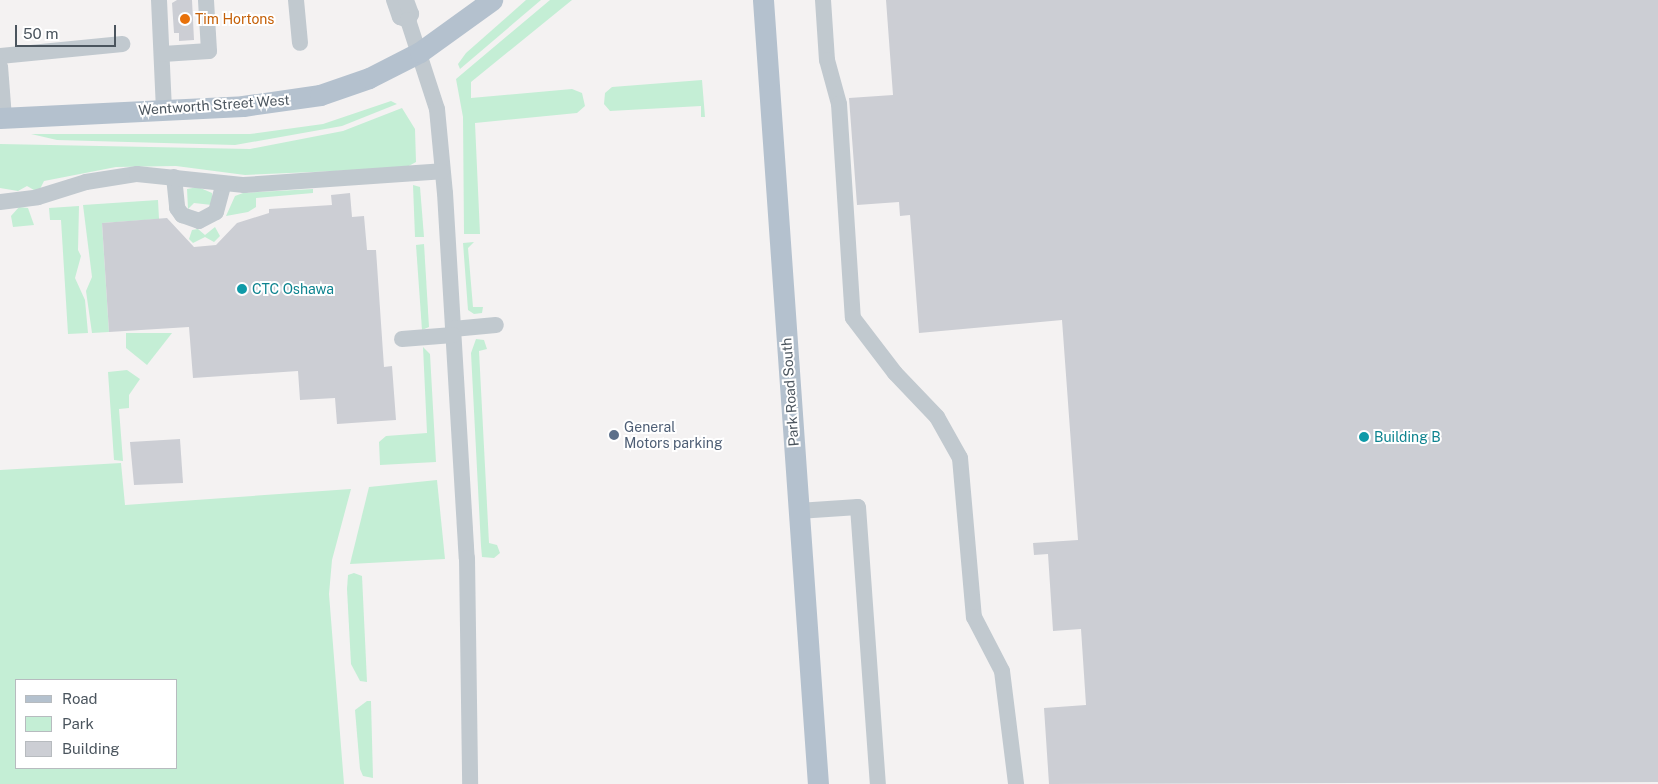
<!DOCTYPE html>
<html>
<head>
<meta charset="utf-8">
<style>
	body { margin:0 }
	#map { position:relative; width:1658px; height:784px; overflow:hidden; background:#f4f2f2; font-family:"Public Sans",sans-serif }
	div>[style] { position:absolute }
	.green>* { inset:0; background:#c4eed5 }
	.building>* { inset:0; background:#ccced4 }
	.minor>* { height:16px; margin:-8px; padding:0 8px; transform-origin:8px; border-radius:8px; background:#c1c9cf }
	.major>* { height:21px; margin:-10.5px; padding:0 10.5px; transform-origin:10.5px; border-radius:10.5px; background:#b4c1ce }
	.dots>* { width:14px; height:14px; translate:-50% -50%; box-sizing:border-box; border:2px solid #fff; border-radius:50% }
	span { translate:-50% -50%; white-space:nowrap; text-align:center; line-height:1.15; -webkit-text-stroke:4px #fff; paint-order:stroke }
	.food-label { font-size:14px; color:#c56008 }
	.left { translate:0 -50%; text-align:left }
	.street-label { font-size:14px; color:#4b555e }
	.culture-label { font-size:14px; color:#0d838f }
	.service-label { font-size:14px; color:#4e5e75 }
	.legend { position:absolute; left:15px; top:679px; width:162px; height:90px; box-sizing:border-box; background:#fff; border:1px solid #b7bbbf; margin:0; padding:6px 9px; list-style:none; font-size:15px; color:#4b555e }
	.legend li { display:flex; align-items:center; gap:10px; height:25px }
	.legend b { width:25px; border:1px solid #b7bbbf }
	.scale { position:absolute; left:15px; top:25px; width:101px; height:22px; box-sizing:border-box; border:2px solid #4b555e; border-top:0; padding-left:6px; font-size:15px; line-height:18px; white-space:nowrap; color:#4b555e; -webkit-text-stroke:4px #fff; paint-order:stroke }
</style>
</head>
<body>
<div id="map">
	<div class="green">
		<div style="clip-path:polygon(526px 0,541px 0,460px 69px,458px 64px,466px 53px)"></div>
		<div style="clip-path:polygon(550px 0,572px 0,471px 82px,471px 98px,572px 89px,582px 93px,585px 106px,577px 113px,475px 123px,480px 234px,464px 234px,463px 117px,456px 79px)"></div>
		<div style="clip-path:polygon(702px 80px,705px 117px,701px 117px,701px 106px,610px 111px,604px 104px,605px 93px,612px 87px)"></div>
		<div style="clip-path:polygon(391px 101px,397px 104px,342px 126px,235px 145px,57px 140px,31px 134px,250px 134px,323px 124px)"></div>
		<div style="clip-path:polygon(402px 108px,415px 129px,416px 162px,405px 168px,245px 175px,176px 166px,116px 167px,44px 181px,40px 189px,34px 190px,27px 186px,18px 191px,0 188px,0 144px,250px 149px,343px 131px)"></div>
		<div style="clip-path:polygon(413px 185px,420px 187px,424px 237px,415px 237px)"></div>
		<div style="clip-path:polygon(198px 187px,212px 193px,212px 205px,194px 203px,188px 209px,187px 189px)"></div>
		<div style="clip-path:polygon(313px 189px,313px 193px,256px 198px,256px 207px,248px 212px,226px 216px,235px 196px,243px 193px)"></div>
		<div style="clip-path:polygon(158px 200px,159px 219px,102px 223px,109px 332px,92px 333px,86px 291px,92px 277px,83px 205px)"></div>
		<div style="clip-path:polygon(79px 206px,78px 250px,81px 256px,75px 278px,85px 300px,88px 333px,68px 334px,61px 220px,50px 220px,49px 208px)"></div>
		<div style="clip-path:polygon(19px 207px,28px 208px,34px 225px,13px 227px,11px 216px)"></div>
		<div style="clip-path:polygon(215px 227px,220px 236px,214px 242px,205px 237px,193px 243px,189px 239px,192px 230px,198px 229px,205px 235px)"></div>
		<div style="clip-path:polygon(474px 242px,468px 248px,473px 307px,483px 307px,482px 313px,474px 314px,468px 310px,463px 243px)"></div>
		<div style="clip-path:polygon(424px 244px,429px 327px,422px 330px,416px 245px)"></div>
		<div style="clip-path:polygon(126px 333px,172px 333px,147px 365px,126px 348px)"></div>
		<div style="clip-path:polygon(476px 339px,484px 340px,487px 349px,479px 351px,489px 543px,497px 545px,500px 553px,494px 558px,482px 557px,481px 546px,471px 353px)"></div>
		<div style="clip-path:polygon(423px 347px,430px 354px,436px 462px,380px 465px,379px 442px,386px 436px,427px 433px)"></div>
		<div style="clip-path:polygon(127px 370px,140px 379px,129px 395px,129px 408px,119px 409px,123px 461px,114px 460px,108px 372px)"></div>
		<div style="clip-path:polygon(evenodd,121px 463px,125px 505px,351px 489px,332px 560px,329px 594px,344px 784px,0 784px,0 470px,121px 463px,16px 680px,176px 680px,176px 768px,16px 768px,16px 680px)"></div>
		<div style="clip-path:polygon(437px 480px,445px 559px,350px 564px,369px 487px)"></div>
		<div style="clip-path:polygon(354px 573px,362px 576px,367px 682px,360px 681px,351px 664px,347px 589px,348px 575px)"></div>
		<div style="clip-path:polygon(367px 701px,371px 701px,373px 778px,363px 776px,360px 769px,355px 710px)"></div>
	</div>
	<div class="building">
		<div style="clip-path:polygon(177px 0,192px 0,194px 40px,179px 41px,179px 33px,174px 33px,172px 3px)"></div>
		<div style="clip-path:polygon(886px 0,1658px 0,1658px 782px,1049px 784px,1044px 708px,1086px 705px,1081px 629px,1053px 631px,1048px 554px,1034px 555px,1033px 543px,1078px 540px,1062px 320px,919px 333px,910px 215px,900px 216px,899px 202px,857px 205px,849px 98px,893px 95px)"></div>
		<div style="clip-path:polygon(350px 193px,352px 217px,364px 216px,367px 250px,376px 250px,384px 367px,392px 366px,396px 420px,337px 424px,335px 398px,300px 400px,298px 371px,193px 378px,189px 327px,109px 332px,102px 223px,167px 218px,194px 247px,216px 245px,237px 223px,269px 213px,269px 209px,332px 205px,331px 195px)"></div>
		<div style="clip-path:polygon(180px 439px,183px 483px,134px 485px,130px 442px)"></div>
	</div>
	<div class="minor">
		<div style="left:159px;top:0;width:109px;rotate:87.4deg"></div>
		<div style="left:296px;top:0;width:43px;rotate:84.7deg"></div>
		<div style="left:394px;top:0;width:18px;rotate:71deg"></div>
		<div style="left:400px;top:17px;width:9px;rotate:21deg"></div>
		<div style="left:408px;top:20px;width:7px;rotate:-63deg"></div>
		<div style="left:411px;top:14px;width:15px;rotate:-110deg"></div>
		<div style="left:823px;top:0;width:60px;rotate:86.2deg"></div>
		<div style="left:827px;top:60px;width:46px;rotate:74.7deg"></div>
		<div style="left:839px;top:104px;width:214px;rotate:86.3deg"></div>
		<div style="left:853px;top:318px;width:69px;rotate:52.6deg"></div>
		<div style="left:895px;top:373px;width:61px;rotate:46.3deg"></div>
		<div style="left:937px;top:417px;width:47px;rotate:60.7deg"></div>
		<div style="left:960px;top:458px;width:160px;rotate:85deg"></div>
		<div style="left:974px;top:617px;width:61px;rotate:62.6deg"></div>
		<div style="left:1002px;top:671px;width:114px;rotate:82.9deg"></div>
		<div style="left:408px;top:20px;width:94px;rotate:72deg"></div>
		<div style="left:437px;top:109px;width:84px;rotate:84.6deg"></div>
		<div style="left:445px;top:193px;width:366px;rotate:86.6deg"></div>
		<div style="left:467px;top:558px;width:226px;rotate:89.2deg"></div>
		<div style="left:163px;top:54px;width:46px;rotate:-3.7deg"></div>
		<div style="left:209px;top:51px;width:51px;rotate:-93.4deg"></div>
		<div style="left:0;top:56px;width:123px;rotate:-5.6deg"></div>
		<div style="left:0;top:66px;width:52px;rotate:85.6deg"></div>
		<div style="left:174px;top:177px;width:31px;rotate:84deg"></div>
		<div style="left:177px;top:208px;width:9px;rotate:54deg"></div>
		<div style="left:182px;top:215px;width:18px;rotate:19deg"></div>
		<div style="left:199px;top:221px;width:19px;rotate:-28deg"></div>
		<div style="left:216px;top:212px;width:28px;rotate:-75deg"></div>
		<div style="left:0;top:202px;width:38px;rotate:-7deg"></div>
		<div style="left:38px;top:197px;width:50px;rotate:-17.4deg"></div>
		<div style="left:86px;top:182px;width:52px;rotate:-8.9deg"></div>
		<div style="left:137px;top:174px;width:108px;rotate:5.9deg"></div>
		<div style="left:244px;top:185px;width:198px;rotate:-4deg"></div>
		<div style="left:453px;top:329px;width:43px;rotate:-5.3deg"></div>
		<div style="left:402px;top:339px;width:51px;rotate:-4.5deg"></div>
		<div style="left:798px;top:511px;width:60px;rotate:-3.8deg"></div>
		<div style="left:858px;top:507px;width:278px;rotate:85.9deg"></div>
	</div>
	<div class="major">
		<div style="left:763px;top:0;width:786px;rotate:85.99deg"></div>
		<div style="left:0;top:118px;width:243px;rotate:-2.8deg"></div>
		<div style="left:243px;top:106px;width:78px;rotate:-8.1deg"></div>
		<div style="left:320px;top:95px;width:52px;rotate:-19.1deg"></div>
		<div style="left:369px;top:78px;width:57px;rotate:-27deg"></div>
		<div style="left:420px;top:52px;width:89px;rotate:-35.8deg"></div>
	</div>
	<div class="dots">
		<div style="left:185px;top:19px;background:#e8710a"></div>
		<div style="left:242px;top:289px;background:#0f9aa8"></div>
		<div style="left:614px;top:435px;background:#5c6f8a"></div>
		<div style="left:1364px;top:437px;background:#0f9aa8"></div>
	</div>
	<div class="food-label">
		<span class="left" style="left:195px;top:19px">Tim Hortons</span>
	</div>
	<div class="street-label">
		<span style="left:214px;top:105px;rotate:-4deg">Wentworth Street West</span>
		<span style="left:790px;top:392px;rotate:-94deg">Park Road South</span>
	</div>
	<div class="culture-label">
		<span class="left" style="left:252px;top:289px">CTC Oshawa</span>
		<span class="left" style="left:1374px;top:437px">Building B</span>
	</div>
	<div class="service-label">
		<span class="left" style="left:624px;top:435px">General<br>Motors parking</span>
	</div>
	<ul class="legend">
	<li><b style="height:6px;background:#b4c1ce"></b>Road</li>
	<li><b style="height:14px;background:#c4eed5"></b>Park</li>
	<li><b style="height:14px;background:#ccced4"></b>Building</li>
	</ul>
	<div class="scale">50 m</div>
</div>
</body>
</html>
